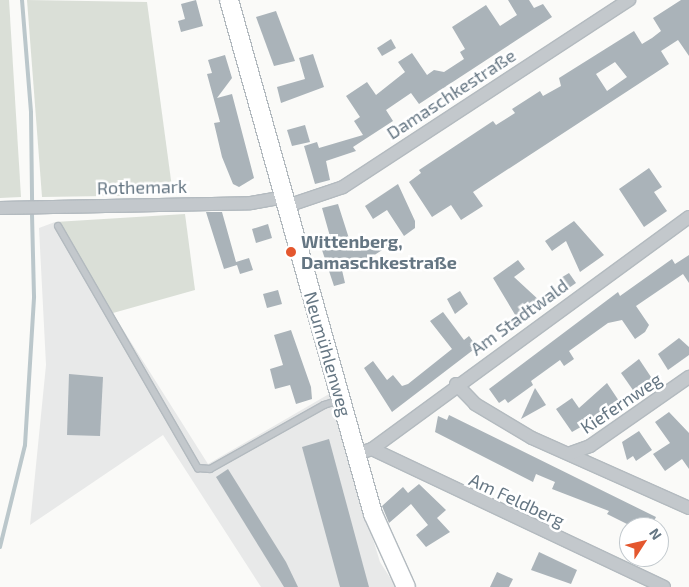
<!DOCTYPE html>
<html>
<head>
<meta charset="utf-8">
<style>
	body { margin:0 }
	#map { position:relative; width:689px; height:587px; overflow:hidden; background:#fafaf8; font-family:"Exo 2",sans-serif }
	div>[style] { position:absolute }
	.built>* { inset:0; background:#e8e9e9 }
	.green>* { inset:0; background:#dadfd7 }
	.stream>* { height:4px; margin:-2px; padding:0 2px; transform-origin:2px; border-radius:2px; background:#bbc7cb }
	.building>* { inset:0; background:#aab3b9 }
	.roads { filter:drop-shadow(1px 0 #b3babf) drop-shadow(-1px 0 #b3babf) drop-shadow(0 1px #b3babf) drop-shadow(0 -1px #b3babf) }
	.lane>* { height:6px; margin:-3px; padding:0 3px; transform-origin:3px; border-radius:3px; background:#c3c8cc }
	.street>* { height:12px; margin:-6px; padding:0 6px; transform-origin:6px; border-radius:6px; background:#c3c8cc }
	.secondary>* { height:18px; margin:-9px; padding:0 9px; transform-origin:9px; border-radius:9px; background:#fff }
	.dots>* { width:14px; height:14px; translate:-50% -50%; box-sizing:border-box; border:2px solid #fff; border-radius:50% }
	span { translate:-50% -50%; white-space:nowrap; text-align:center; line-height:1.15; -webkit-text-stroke:5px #fff; paint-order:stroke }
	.street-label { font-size:18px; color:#657683 }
	.poi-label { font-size:18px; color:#657683; font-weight:700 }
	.left { translate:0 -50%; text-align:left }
	.north { position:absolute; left:619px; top:517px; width:50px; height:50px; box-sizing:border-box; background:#fff; border:1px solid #c1c8cd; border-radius:50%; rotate:55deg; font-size:14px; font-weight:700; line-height:20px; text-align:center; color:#657683 }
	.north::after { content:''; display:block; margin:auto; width:18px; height:22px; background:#e4572e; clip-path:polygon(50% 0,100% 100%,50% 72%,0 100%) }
</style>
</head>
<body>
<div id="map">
	<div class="built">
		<div style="clip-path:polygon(55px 222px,208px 464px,329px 394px,380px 562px,396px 587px,261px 587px,163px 435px,30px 525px,46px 365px,39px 228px)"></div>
	</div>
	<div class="green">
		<div style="clip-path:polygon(0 0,9px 0,21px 197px,0 198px)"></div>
		<div style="clip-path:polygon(27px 0,147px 2px,173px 195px,42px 197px)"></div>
		<div style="clip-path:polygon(185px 214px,195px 290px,113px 313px,55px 222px)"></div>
	</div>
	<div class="stream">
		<div style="left:22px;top:0;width:113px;rotate:85.4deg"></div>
		<div style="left:31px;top:113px;width:87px;rotate:89.3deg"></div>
		<div style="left:0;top:547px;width:105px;rotate:-76.2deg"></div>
		<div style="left:25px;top:445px;width:149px;rotate:-86.5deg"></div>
		<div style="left:34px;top:296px;width:82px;rotate:-91.4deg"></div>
	</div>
	<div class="building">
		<div style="clip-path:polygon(196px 0,203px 26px,181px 32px,178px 21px,185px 19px,181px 4px)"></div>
		<div style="clip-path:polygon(508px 0,529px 0,534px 8px,543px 4px,552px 17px,419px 104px,411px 93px,386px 110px,393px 121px,353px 147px,356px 151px,326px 161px,330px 180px,315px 184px,304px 146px,317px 142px,319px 148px,363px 135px,354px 121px,360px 117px,346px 96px,367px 82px,376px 95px,405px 72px,398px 62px,412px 53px,427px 75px,434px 70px,444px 72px,464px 59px,460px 52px,465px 49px,452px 27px,486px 5px,500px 26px,517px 15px)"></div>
		<div style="clip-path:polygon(evenodd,681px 0,689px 0,689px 56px,678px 40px,661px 51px,669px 64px,473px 192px,483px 206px,461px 220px,451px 205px,432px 217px,409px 182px,421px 173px,419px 170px,493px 121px,496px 125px,515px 113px,512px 109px,540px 91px,543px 96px,561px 86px,559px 78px,634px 31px,642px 44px,652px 38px,661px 31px,653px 18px,681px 0,615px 62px,627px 77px,607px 91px,596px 74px,615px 62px)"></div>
		<div style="clip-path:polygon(276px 11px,295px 61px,274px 66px,256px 17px)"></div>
		<div style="clip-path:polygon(391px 39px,396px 48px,382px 56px,377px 48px)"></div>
		<div style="clip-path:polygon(313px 54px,324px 87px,281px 103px,277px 87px,305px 79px,299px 58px)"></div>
		<div style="clip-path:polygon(225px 55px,232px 78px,217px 98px,232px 94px,254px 178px,239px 187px,233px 184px,222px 157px,214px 123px,220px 122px,207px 74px,212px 73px,208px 60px)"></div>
		<div style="clip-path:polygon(305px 125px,310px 142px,292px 146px,287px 130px)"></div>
		<div style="clip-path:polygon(649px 168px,662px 187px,654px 192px,667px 211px,644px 227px,619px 189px)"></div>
		<div style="clip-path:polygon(398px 184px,415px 221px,415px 228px,404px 236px,387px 210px,373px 219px,365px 206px)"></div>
		<div style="clip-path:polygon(338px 204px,353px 251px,393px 243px,359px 265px,342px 270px,345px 283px,334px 286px,322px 250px,333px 247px,322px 208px)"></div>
		<div style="clip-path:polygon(206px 212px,222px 212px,236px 262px,249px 258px,253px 270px,240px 274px,237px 265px,224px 269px)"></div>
		<div style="clip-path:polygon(574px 221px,604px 255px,580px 272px,566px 241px,552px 251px,545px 241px)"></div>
		<div style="clip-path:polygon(268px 224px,272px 238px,256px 243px,252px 229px)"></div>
		<div style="clip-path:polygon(689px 255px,689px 283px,683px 274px,636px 306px,649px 325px,645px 332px,635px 339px,622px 320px,608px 323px,569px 351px,574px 359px,564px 366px,560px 360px,531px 381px,533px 385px,508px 403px,505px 399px,499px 403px,489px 389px,618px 292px,620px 296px,672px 259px,675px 264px)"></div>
		<div style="clip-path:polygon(518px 260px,525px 269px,514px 277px,540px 301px,517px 318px,493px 278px)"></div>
		<div style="clip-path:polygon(569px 273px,576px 283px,566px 290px,559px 279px)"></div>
		<div style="clip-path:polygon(278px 290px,282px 304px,267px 308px,263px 294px)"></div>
		<div style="clip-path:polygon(460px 291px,468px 304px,455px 314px,447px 299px)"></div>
		<div style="clip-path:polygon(443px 312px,464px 340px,469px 336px,477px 347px,392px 412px,364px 368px,373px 361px,387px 380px,393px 375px,402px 386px,408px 384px,452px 349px,430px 321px)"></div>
		<div style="clip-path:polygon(291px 330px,311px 387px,312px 399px,296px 404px,290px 385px,275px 389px,270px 369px,283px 365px,274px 335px)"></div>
		<div style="clip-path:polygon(679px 338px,689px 347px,689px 355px,668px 370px,658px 354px)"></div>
		<div style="clip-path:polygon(639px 359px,653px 380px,635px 393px,621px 373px)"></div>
		<div style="clip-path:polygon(69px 374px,103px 377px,100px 436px,67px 435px)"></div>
		<div style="clip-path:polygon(607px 383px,621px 404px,572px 432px,556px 409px,572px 398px,579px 408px)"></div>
		<div style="clip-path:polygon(535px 388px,546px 405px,521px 419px)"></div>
		<div style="clip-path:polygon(669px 412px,689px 433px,689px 469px,682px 459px,665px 471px,653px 454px,670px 443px,655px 422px)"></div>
		<div style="clip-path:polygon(449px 415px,656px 517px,651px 527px,633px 527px,607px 514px,609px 511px,552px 489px,555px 482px,536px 474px,533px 482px,435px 432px,438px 416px,447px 420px)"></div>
		<div style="clip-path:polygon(639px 431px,652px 450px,636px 461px,633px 456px,627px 460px,622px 442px)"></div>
		<div style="clip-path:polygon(329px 439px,369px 587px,340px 587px,302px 447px)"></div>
		<div style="clip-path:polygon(228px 469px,286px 562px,298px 587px,284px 587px,216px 477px)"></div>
		<div style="clip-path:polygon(419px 484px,446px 510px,437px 518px,450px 532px,426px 547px,416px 535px,428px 525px,411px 504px,389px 523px,382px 506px,403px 487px,408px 493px)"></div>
		<div style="clip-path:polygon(539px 552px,577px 570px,571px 584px,531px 570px)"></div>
		<div style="clip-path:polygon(497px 572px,513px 579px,509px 587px,490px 587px)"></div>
	</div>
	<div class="roads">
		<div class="lane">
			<div style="left:58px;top:226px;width:280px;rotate:60deg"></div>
			<div style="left:198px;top:468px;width:12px;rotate:5deg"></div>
			<div style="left:210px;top:469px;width:131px;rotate:-29.3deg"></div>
			<div style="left:324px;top:405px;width:16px;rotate:-18deg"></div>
		</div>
		<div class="street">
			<div style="left:287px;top:206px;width:59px;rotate:-18.7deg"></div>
			<div style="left:343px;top:187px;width:342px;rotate:-33.2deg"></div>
			<div style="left:0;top:208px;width:251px;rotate:-1.1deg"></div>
			<div style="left:251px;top:203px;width:35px;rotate:-10deg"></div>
			<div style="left:456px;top:384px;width:28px;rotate:46deg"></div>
			<div style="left:475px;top:404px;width:66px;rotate:30.8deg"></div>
			<div style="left:532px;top:438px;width:172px;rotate:24deg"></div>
			<div style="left:372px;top:449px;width:323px;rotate:25.3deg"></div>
			<div style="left:571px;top:453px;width:20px;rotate:-20deg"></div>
			<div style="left:590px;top:446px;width:121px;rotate:-34.9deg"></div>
			<div style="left:356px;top:454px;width:17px;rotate:-17deg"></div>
			<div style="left:372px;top:449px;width:393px;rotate:-36.2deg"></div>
		</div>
		<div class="secondary">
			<div style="left:229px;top:0;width:534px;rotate:74.35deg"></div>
			<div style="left:373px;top:514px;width:80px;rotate:65.7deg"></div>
		</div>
	</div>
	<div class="dots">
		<div style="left:291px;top:252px;background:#e4572e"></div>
	</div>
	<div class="street-label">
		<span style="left:451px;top:94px;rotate:-33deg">Damaschkestraße</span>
		<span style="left:142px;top:187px;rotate:-1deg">Rothemark</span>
		<span style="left:519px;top:317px;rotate:-36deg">Am Stadtwald</span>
		<span style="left:328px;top:354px;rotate:74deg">Neumühlenweg</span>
		<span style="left:621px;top:403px;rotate:-34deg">Kiefernweg</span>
		<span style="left:517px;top:500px;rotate:25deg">Am Feldberg</span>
	</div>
	<div class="poi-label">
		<span class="left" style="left:301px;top:252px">Wittenberg,<br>Damaschkestraße</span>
	</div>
	<div class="north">N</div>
</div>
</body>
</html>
